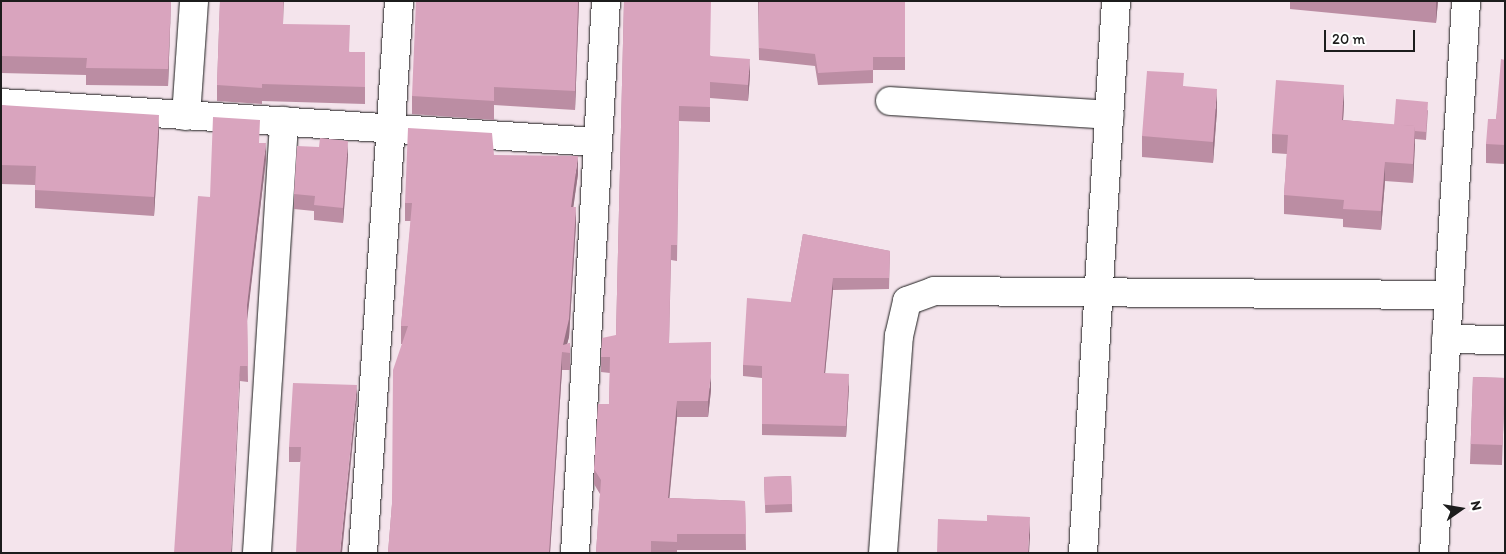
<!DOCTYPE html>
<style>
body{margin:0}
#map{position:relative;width:1506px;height:554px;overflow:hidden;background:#f4e4ec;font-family:Itim,sans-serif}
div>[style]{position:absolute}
.roads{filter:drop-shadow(0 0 1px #1c1c1c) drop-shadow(0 0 1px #1c1c1c)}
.minor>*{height:28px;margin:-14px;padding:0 14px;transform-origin:14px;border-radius:14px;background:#fff}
.wall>*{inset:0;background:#bb8da3;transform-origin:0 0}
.shaded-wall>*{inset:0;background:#987385}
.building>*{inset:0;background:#d9a4be;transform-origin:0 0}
span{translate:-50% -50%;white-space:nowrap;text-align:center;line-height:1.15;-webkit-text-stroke:4.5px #fff;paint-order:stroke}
.frame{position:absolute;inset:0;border:2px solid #1c1c1c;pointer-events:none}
.north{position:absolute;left:1436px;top:484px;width:50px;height:50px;-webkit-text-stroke:4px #fff;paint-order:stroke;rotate:77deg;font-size:14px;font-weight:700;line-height:20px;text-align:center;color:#1c1c1c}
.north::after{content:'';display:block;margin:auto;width:18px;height:22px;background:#1c1c1c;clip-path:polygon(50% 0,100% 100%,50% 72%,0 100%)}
.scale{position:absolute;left:1324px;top:30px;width:91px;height:22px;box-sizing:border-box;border:2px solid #1c1c1c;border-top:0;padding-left:6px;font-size:15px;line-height:18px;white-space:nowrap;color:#1c1c1c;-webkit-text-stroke:4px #fff;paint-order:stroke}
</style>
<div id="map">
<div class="roads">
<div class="minor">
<div style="left:890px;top:101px;width:220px;rotate:3.6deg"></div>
<div style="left:1px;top:103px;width:596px;rotate:3.75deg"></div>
<div style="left:186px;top:116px;width:115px;rotate:-86deg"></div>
<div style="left:1446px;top:339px;width:59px;rotate:1deg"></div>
<div style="left:257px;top:553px;width:433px;rotate:-86.4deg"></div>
<div style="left:363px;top:553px;width:553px;rotate:-86.27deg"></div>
<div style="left:575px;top:553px;width:553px;rotate:-86.79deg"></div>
<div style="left:883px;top:553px;width:218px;rotate:-85.8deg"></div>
<div style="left:899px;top:336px;width:36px;rotate:-77deg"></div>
<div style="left:907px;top:301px;width:29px;rotate:-20deg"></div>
<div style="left:934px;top:291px;width:515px;rotate:0.45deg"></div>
<div style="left:1083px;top:553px;width:553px;rotate:-86.58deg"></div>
<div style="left:1434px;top:553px;width:553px;rotate:-86.68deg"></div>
</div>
</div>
<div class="wall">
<div style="clip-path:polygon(1px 1px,171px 1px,168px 86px,86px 85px,86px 75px,1px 73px)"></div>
<div style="clip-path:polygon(220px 1px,284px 1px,283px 24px,350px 52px,365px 52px,365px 104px,262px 101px,262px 104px,217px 101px,217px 85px)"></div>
<div style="clip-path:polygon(579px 1px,575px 110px,494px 105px,494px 120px,412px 114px,412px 96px)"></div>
<div style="clip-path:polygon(624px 1px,711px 56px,750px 75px,748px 101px,710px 98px,710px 122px,679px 121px,677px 261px,671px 260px,669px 343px,711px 390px,708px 417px,677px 417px,669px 498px,745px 501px,746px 550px,677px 550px,677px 553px,596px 553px,600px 494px,594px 484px,594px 469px,609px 404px,610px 373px,601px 372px,601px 357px,616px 335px)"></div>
<div style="clip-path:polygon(758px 1px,905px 1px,905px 70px,873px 70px,873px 83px,818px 85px,815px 66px,759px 60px)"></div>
<div style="clip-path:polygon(1290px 1px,1438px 1px,1436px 23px,1290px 9px)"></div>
<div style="clip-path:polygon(1505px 60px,1505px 164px,1486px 163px,1486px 144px,1496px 119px)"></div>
<div style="clip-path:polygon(1184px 86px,1217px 110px,1213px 163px,1142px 157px,1142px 136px)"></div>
<div style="clip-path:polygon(1344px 104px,1343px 120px,1394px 125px,1428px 110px,1426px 140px,1415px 139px,1413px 183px,1385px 181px,1381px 230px,1343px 227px,1343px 219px,1284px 214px,1284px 195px,1287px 154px,1272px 153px,1272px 134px)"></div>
<div style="clip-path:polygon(1px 105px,159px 133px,154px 216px,35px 208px,35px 185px,1px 184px)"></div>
<div style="clip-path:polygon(260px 143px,266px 159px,247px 318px,248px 382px,240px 381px,210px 197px)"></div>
<div style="clip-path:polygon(494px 155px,578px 174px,573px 207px,576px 224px,569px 337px,567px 344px,570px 343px,570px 370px,562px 370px,550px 553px,388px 553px,392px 504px,402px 344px,401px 344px,401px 326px,411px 221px,405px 221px,405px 203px)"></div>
<div style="clip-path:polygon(348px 156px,343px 223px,314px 220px,314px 211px,294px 209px,294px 194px)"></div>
<div style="clip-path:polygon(803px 234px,890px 251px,889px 289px,833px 290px,825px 373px,849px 386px,846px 437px,762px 435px,762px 378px,743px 376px,743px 365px,791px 302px)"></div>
<div style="left:1473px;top:377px;width:32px;height:87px;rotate:2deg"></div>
<div style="clip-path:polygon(357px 400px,300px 462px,289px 462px,289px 447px)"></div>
<div style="left:791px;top:476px;width:36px;height:27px;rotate:88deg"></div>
</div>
<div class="shaded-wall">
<div style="clip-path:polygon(171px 1px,168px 86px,168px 69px)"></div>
<div style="clip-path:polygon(578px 1px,579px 1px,575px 110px,575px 91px)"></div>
<div style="clip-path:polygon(1436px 1px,1438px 1px,1436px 23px)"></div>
<div style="clip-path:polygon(750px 59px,750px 75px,748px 101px,748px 85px)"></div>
<div style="clip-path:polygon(1344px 85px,1344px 104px,1342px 139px,1342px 120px)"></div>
<div style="clip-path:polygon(1217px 89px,1217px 110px,1213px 163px,1213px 142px)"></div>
<div style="clip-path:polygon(159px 115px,159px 133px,154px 216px,154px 197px)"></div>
<div style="clip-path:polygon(1415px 126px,1415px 145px,1413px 183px,1413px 164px)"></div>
<div style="clip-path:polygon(348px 141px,348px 156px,343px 223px,343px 208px)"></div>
<div style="clip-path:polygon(266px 143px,266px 159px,247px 321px,247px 305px)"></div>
<div style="clip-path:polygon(578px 156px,578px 174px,571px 224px,571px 207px)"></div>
<div style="clip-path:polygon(1385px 162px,1385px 181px,1381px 230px,1381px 211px)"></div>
<div style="clip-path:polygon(576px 207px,576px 224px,569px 337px,565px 352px,563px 345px)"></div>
<div style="clip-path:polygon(833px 278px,833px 290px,824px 385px,824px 373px)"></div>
<div style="clip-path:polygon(562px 352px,562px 370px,550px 553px,549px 553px)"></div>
<div style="clip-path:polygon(240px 366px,240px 381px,232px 553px,231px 553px)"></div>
<div style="clip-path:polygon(711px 374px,711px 390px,708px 417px,708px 401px)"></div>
<div style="clip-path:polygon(849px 374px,849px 386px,846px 437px,846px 426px)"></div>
<div style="clip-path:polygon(357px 385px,357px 400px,342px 553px,340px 553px)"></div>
<div style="clip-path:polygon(677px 401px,677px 417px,668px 513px,668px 498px)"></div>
<div style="clip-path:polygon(1030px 517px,1030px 538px,1029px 553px,1028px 553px)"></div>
</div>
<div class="building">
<div style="clip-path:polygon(1px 1px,171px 1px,168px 69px,86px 68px,87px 58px,1px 56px)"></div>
<div style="clip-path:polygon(220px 1px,283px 1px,283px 24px,350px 25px,349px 52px,365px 52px,365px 87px,262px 84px,262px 88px,217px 85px)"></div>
<div style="clip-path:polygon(416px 1px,578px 1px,575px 91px,494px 87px,494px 101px,412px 96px)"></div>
<div style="clip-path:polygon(624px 1px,711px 1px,710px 56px,750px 59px,748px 85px,710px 82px,710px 107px,679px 106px,677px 245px,671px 245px,669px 343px,711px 342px,711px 374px,708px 401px,677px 401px,668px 498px,745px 501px,746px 534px,677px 534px,677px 542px,651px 541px,651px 553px,596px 553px,601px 480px,594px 469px,598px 404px,609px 404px,610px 357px,601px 357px,602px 338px,616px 335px)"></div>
<div style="clip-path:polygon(759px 1px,905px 1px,905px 57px,873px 57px,873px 70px,818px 73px,815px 54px,759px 48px)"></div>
<div style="clip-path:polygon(1501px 59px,1505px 60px,1505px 145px,1486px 144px,1488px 119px,1496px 119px)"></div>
<div style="clip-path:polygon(1147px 71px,1184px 73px,1183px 86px,1217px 89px,1213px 142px,1142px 136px)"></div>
<div style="clip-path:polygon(1276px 80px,1344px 85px,1342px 120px,1415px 126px,1413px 164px,1385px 162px,1381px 211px,1343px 209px,1344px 200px,1284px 195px,1288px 135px,1272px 134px)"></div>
<div style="clip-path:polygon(1396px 99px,1428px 102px,1426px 132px,1415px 131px,1415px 126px,1394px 125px)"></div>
<div style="clip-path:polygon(1px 105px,159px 115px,154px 197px,35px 190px,36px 166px,1px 165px)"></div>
<div style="clip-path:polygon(213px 117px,260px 120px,259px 143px,266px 143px,247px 305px,248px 366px,240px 366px,231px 553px,174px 553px,198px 196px,210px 197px)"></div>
<div style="clip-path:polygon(408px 128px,492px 133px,494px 155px,578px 156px,571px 207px,576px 207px,569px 319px,563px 345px,570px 343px,570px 353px,562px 352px,549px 553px,388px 553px,392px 504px,393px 370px,408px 326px,401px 326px,412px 203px,405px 203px)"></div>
<div style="clip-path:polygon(320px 138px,348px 141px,343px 208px,314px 205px,315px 196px,294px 194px,297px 146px,319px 147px)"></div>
<div style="clip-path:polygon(803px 234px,890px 251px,889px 278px,833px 278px,824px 373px,849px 374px,846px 426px,762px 424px,762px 366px,743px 365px,747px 298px,791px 302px)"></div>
<div style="left:1473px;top:377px;width:32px;height:67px;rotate:2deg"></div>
<div style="clip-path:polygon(293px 383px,357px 385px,340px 553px,296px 553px,301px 447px,289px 447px)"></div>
<div style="left:791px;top:476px;width:28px;height:27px;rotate:88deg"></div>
<div style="clip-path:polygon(987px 515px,1030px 517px,1028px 553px,937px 553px,938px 519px,987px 521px)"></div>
</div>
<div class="frame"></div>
<div class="north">N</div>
<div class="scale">20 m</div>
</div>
